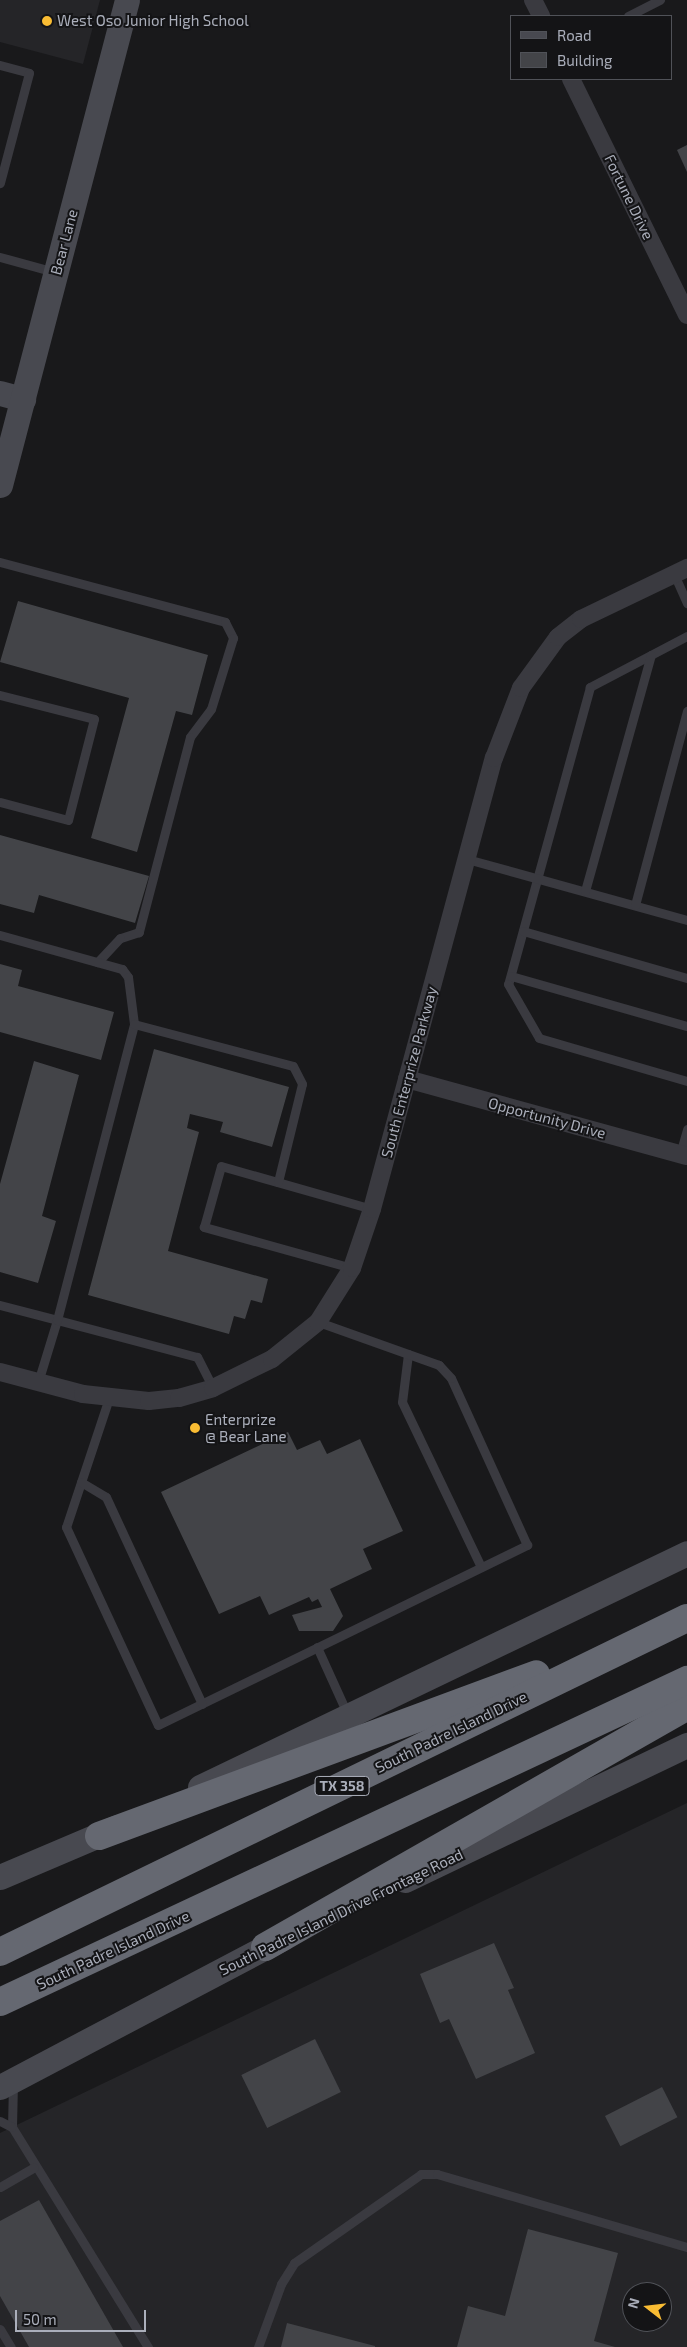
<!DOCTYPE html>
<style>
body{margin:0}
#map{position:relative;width:687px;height:2347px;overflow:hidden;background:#19191b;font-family:"Exo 2",sans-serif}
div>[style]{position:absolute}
.built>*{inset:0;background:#252528}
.building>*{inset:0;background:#434448;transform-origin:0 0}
.lane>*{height:9px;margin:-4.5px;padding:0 4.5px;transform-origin:4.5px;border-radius:4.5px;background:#3a3a40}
.street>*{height:18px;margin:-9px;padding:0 9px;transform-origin:9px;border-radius:9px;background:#3a3a40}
.secondary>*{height:25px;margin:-12.5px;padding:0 12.5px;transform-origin:12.5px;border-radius:12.5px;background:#484950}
.highway>*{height:28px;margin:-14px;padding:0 14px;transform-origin:14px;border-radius:14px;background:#656871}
.dots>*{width:14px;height:14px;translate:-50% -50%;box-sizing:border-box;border:2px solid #141416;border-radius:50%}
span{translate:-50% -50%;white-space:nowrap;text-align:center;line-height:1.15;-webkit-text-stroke:4px #141416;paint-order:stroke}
.shield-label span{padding:1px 4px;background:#141416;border:1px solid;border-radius:4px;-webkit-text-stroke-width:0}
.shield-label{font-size:14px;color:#abafbb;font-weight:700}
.poi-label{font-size:15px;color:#abafbb}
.left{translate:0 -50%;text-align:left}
.street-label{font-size:15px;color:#abafbb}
.legend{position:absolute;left:510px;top:15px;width:162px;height:65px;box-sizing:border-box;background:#141416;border:1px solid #505258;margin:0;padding:6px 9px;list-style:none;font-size:15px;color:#abafbb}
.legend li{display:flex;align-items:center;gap:10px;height:25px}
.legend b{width:25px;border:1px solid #505258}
.north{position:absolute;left:622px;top:2282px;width:50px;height:50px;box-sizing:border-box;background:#141416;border:1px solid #505258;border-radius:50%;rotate:286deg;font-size:14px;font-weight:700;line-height:20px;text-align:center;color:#abafbb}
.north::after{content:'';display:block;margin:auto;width:18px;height:22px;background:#f9bc33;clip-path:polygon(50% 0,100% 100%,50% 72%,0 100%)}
.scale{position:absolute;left:15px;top:2310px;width:131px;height:22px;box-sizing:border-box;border:2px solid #abafbb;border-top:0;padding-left:6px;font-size:15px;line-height:18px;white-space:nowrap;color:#abafbb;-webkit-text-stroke:4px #141416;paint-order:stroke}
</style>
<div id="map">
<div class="built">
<div style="clip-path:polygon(0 0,100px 0,83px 64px,0 42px)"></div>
<div style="clip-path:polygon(evenodd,687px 1803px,687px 2347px,0 2347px,0 2133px,687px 1803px,632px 2292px,662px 2292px,662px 2322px,632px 2322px,632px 2292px)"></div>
</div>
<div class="building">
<div style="clip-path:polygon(687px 145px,687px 172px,677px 150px)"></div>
<div style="clip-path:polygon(18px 601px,208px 655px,192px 715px,176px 711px,137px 852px,91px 838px,129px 698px,0 662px)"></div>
<div style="clip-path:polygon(0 835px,149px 876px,135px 923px,39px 895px,34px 913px,0 904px)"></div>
<div style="clip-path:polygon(0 964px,22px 970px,18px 986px,114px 1012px,101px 1060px,0 1032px)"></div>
<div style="clip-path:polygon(154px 1049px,289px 1087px,272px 1147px,220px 1132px,223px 1122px,190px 1114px,187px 1128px,199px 1132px,168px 1251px,268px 1279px,262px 1303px,251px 1300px,245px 1319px,234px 1316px,229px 1334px,88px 1295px)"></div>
<div style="clip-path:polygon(34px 1061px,79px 1075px,42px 1216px,56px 1221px,38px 1283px,0 1272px,0 1184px)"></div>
<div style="clip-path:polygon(288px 1432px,297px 1450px,320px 1440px,327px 1454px,360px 1439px,403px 1531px,363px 1549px,372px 1569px,330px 1589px,343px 1616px,333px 1631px,299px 1631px,292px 1615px,322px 1607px,318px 1599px,312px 1602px,309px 1597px,269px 1615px,260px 1596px,219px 1614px,161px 1492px)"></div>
<div style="clip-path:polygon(494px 1943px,514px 1988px,508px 1990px,535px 2053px,476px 2079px,449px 2019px,440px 2023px,420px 1974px)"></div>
<div style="left:315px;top:2039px;width:59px;height:82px;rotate:64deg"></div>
<div style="left:662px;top:2087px;width:34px;height:64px;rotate:63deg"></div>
<div style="clip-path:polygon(39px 2200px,123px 2347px,29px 2347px,0 2296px,0 2221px)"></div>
<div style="clip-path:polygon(528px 2229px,618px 2253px,594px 2341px,615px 2347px,457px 2347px,468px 2306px,505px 2316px)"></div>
<div style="clip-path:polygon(287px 2323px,375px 2346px,375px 2347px,281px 2347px)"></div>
</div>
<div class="lane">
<div style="left:628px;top:16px;width:36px;rotate:-27deg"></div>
<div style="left:0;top:65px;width:30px;rotate:15deg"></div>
<div style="left:29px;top:73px;width:114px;rotate:104.8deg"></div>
<div style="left:0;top:257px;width:57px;rotate:15.3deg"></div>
<div style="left:0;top:562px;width:233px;rotate:14.9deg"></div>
<div style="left:225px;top:622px;width:18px;rotate:63deg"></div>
<div style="left:233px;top:638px;width:74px;rotate:107.2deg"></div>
<div style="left:211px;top:709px;width:35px;rotate:127deg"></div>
<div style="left:190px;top:737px;width:202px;rotate:104.7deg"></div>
<div style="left:139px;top:932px;width:20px;rotate:162deg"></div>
<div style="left:120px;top:938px;width:33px;rotate:133deg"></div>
<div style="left:674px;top:574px;width:32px;rotate:66deg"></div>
<div style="left:687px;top:636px;width:110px;rotate:152.3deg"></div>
<div style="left:590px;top:687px;width:308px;rotate:105.4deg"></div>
<div style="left:508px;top:984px;width:62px;rotate:60.1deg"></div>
<div style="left:539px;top:1038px;width:154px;rotate:16.2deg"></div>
<div style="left:0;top:695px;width:97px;rotate:14.3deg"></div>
<div style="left:94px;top:719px;width:104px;rotate:104.4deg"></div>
<div style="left:68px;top:820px;width:70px;rotate:-165.2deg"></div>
<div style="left:467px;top:859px;width:228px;rotate:15.5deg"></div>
<div style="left:585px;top:891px;width:245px;rotate:-74.4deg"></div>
<div style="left:635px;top:905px;width:201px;rotate:-75deg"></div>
<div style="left:523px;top:931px;width:171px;rotate:16deg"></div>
<div style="left:0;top:935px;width:127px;rotate:15.6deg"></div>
<div style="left:122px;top:969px;width:10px;rotate:53deg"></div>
<div style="left:128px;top:977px;width:47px;rotate:82.7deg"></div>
<div style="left:511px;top:976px;width:183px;rotate:15.9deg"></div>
<div style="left:680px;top:1154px;width:26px;rotate:-74deg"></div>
<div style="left:352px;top:1268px;width:154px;rotate:-164.5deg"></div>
<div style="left:204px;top:1227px;width:63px;rotate:-74.4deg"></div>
<div style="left:221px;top:1166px;width:157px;rotate:15.9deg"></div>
<div style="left:0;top:1305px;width:59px;rotate:14.7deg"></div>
<div style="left:57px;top:1320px;width:65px;rotate:107deg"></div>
<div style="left:408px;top:1354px;width:48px;rotate:97.1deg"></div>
<div style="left:402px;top:1402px;width:183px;rotate:64.4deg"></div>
<div style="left:213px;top:1388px;width:35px;rotate:-117deg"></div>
<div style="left:197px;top:1357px;width:145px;rotate:-165.2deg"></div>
<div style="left:57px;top:1320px;width:306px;rotate:-75.4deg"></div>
<div style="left:134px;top:1024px;width:164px;rotate:14.8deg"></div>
<div style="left:293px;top:1066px;width:20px;rotate:63deg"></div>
<div style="left:302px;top:1084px;width:101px;rotate:103.8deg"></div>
<div style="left:109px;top:1398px;width:136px;rotate:108.4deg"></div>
<div style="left:66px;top:1527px;width:218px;rotate:65.1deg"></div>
<div style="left:158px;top:1725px;width:411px;rotate:-26deg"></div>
<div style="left:527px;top:1545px;width:183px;rotate:-114.5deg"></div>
<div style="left:451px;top:1378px;width:18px;rotate:-133deg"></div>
<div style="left:439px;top:1365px;width:128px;rotate:-160.4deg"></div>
<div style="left:81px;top:1482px;width:29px;rotate:31deg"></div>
<div style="left:106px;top:1497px;width:228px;rotate:65.1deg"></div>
<div style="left:317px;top:1647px;width:72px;rotate:65.6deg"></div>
<div style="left:13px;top:2083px;width:44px;rotate:91.3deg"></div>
<div style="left:12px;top:2127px;width:259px;rotate:58.3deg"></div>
<div style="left:0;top:2121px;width:13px;rotate:27deg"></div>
<div style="left:0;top:2187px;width:39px;rotate:-30deg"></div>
<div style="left:0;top:2329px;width:21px;rotate:59deg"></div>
<div style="left:258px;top:2347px;width:67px;rotate:-69.9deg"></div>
<div style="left:281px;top:2284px;width:25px;rotate:-58deg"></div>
<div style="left:294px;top:2263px;width:155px;rotate:-35deg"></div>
<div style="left:421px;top:2174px;width:16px"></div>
<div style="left:437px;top:2174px;width:260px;rotate:16.3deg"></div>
</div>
<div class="street">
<div style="left:533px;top:0;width:18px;rotate:63deg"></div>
<div style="left:571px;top:79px;width:263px;rotate:63.8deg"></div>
<div style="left:407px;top:1079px;width:290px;rotate:15.4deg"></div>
<div style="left:0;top:1372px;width:86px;rotate:14.8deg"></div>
<div style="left:83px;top:1394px;width:66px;rotate:6.1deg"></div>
<div style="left:149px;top:1401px;width:30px;rotate:-6deg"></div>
<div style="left:179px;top:1398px;width:35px;rotate:-16deg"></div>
<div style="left:213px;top:1388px;width:66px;rotate:-26.2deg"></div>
<div style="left:272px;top:1359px;width:59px;rotate:-38.8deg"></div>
<div style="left:318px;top:1322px;width:64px;rotate:-57.8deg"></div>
<div style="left:352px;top:1268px;width:62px;rotate:-71.3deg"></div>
<div style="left:372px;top:1209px;width:467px;rotate:-74.9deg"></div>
<div style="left:494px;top:758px;width:75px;rotate:-68.9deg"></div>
<div style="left:521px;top:688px;width:63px;rotate:-54deg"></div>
<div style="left:558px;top:637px;width:29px;rotate:-38deg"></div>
<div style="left:581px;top:619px;width:118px;rotate:-25.7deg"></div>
</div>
<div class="secondary">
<div style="left:0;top:393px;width:24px;rotate:15deg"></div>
<div style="left:0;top:485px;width:501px;rotate:-75.33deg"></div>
<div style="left:200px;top:1787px;width:540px;rotate:-25.66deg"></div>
<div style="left:0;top:1877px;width:127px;rotate:-23.1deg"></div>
<div style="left:405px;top:1880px;width:313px;rotate:-25.6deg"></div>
<div style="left:0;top:2087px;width:320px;rotate:-27.8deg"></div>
</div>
<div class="highway">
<div style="left:99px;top:1836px;width:466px;rotate:-20.3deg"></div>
<div style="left:265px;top:1947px;width:486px;rotate:-29.7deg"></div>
<div style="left:0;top:1952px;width:764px;rotate:-25.93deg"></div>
<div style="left:0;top:2002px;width:759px;rotate:-25.11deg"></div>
</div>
<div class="dots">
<div style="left:47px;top:21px;background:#f9bc33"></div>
<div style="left:195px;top:1428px;background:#f9bc33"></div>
</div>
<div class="shield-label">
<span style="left:342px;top:1786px">TX 358</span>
</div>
<div class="poi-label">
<span class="left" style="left:57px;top:21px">West Oso Junior High School</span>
<span class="left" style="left:205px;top:1428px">Enterprize<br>@ Bear Lane</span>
</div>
<div class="street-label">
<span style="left:629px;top:197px;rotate:64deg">Fortune Drive</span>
<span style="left:64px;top:242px;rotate:-75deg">Bear Lane</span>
<span style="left:409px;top:1072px;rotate:-75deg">South Enterprize Parkway</span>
<span style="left:547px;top:1118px;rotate:15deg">Opportunity Drive</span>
<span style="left:451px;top:1732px;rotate:-26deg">South Padre Island Drive</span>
<span style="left:341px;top:1912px;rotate:-26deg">South Padre Island Drive Frontage Road</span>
<span style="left:113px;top:1950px;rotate:-25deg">South Padre Island Drive</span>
</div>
<ul class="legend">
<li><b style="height:6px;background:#484950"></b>Road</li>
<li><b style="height:14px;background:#434448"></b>Building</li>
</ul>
<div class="north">N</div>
<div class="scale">50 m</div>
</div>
